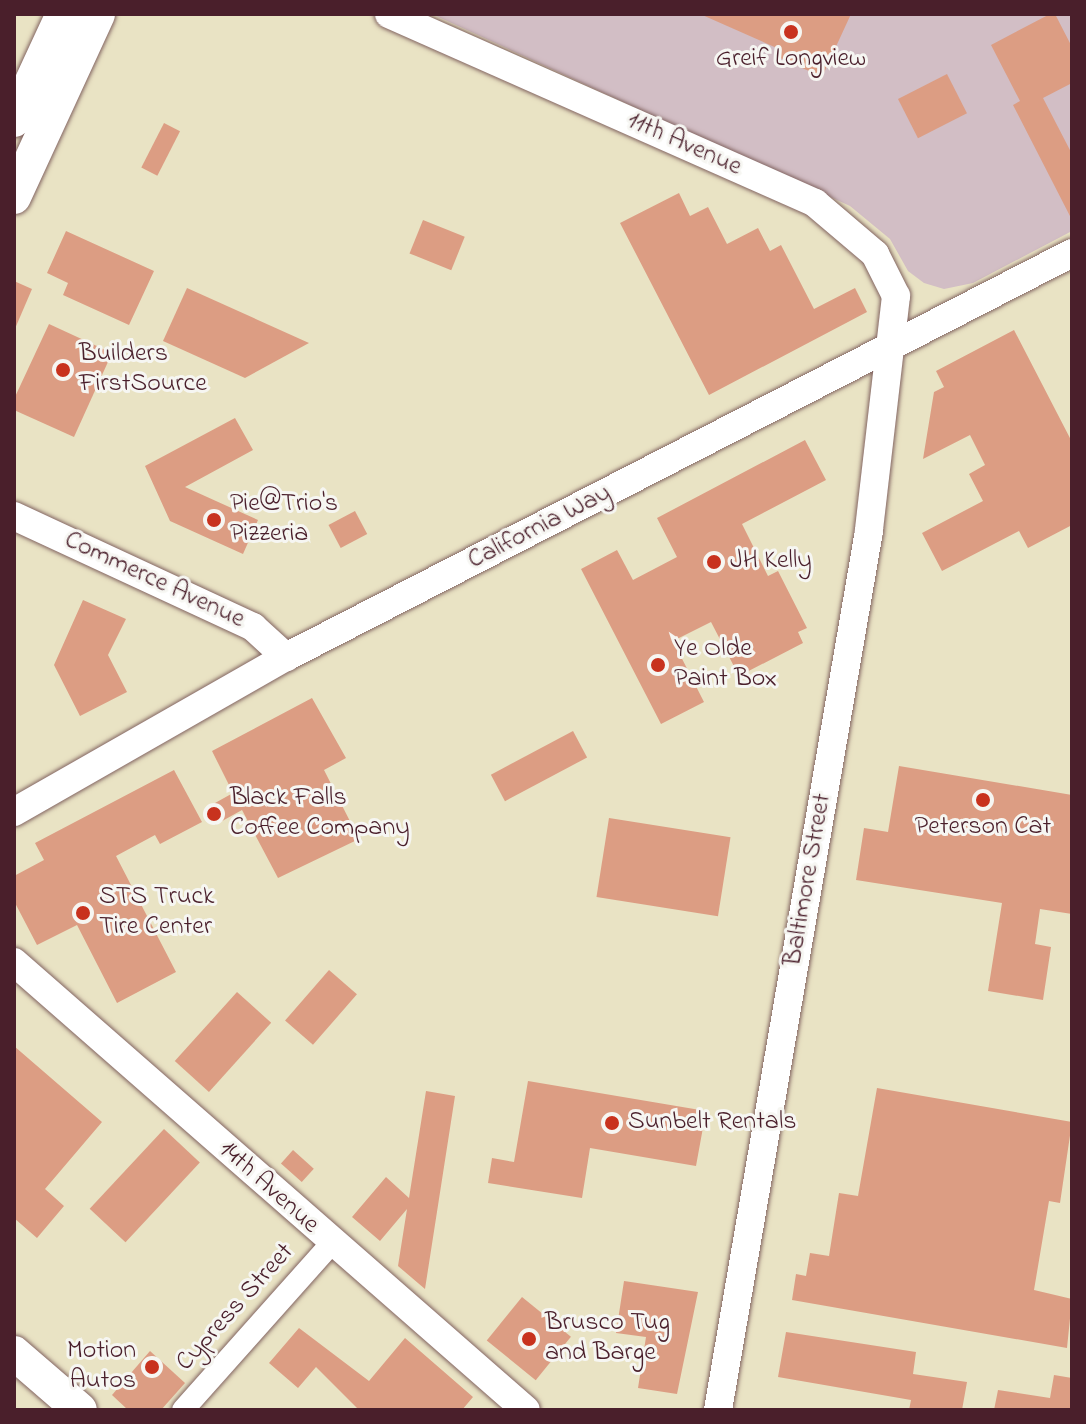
<!DOCTYPE html>
<style>
body{margin:0}
#map{position:relative;width:1086px;height:1424px;overflow:hidden;background:#e9e3c4;font-family:"Indie Flower",sans-serif}
div>[style]{position:absolute}
.industrial>*{inset:0;background:#d2bec5}
.building>*{inset:0;background:#dc9d83;transform-origin:0 0}
.roads{filter:drop-shadow(0 0 2px #826461) drop-shadow(0 0 2px #826461)}
.minor>*{height:22px;margin:-11px;padding:0 11px;transform-origin:11px;border-radius:11px;background:#fff}
.tertiary>*{height:28px;margin:-14px;padding:0 14px;transform-origin:14px;border-radius:14px;background:#fff}
.primary>*{height:34px;margin:-17px;padding:0 17px;transform-origin:17px;border-radius:17px;background:#fff}
.dots>*{width:22px;height:22px;translate:-50% -50%;box-sizing:border-box;border:4px solid #f6f6f2;border-radius:50%}
span{translate:-50% -50%;white-space:nowrap;text-align:center;line-height:1.15;-webkit-text-stroke:6px #f6f6f2;paint-order:stroke}
.poi-label{font-size:26px;color:#4a1f2b}
.left{translate:0 -50%;text-align:left}
.right{translate:-100% -50%;text-align:right}
.street-label{font-size:26px;color:#4a1f2b}
.frame{position:absolute;inset:0;border:16px solid #4a1f2b;pointer-events:none}
</style>
<div id="map">
<div class="industrial">
<div style="clip-path:polygon(432px 14px,1072px 14px,1072px 231px,973px 283px,944px 289px,924px 283px,908px 271px,890px 239px,850px 206px)"></div>
</div>
<div class="building">
<div style="clip-path:polygon(700px 14px,851px 14px,822px 77px,776px 56px,779px 49px)"></div>
<div style="clip-path:polygon(1050px 14px,1055px 14px,1072px 47px,1072px 83px,1043px 98px,1072px 154px,1072px 220px,1013px 105px,1020px 101px,991px 45px)"></div>
<div style="left:947px;top:74px;width:44px;height:55px;rotate:63deg"></div>
<div style="left:164px;top:123px;width:18px;height:50px;rotate:27deg"></div>
<div style="clip-path:polygon(679px 193px,690px 216px,708px 207px,727px 244px,758px 228px,770px 251px,781px 245px,814px 309px,855px 288px,867px 312px,709px 395px,620px 223px)"></div>
<div style="left:423px;top:220px;width:45px;height:36px;rotate:22deg"></div>
<div style="clip-path:polygon(66px 231px,154px 271px,129px 325px,63px 295px,68px 283px,47px 273px)"></div>
<div style="clip-path:polygon(14px 281px,32px 289px,14px 331px)"></div>
<div style="clip-path:polygon(187px 288px,309px 343px,245px 378px,163px 341px)"></div>
<div style="clip-path:polygon(49px 324px,112px 353px,74px 437px,14px 410px,14px 399px)"></div>
<div style="clip-path:polygon(1014px 330px,1072px 442px,1072px 525px,1028px 548px,1019px 531px,942px 571px,922px 533px,983px 501px,969px 474px,985px 465px,970px 435px,923px 459px,934px 392px,944px 387px,936px 371px)"></div>
<div style="clip-path:polygon(235px 418px,253px 450px,185px 487px,258px 520px,243px 554px,170px 521px,145px 466px)"></div>
<div style="clip-path:polygon(805px 440px,826px 480px,742px 524px,768px 576px,778px 571px,807px 628px,798px 632px,803px 643px,739px 676px,711px 622px,673px 641px,704px 702px,661px 724px,581px 569px,617px 550px,633px 580px,677px 557px,657px 518px)"></div>
<div style="left:355px;top:511px;width:26px;height:30px;rotate:62deg"></div>
<div style="clip-path:polygon(83px 600px,126px 619px,108px 655px,127px 692px,80px 716px,54px 665px)"></div>
<div style="clip-path:polygon(312px 698px,346px 758px,324px 770px,359px 839px,278px 878px,242px 810px,215px 825px,206px 808px,233px 793px,212px 751px)"></div>
<div style="left:573px;top:731px;width:30px;height:93px;rotate:62deg"></div>
<div style="clip-path:polygon(899px 766px,1072px 795px,1072px 914px,1040px 909px,1035px 944px,1051px 947px,1043px 1000px,988px 991px,1002px 903px,856px 880px,864px 828px,888px 832px)"></div>
<div style="clip-path:polygon(174px 770px,202px 822px,160px 844px,155px 835px,116px 856px,176px 972px,117px 1003px,77px 925px,37px 945px,14px 901px,14px 876px,44px 860px,35px 843px)"></div>
<div style="left:609px;top:818px;width:123px;height:80px;rotate:9deg"></div>
<div style="left:329px;top:970px;width:37px;height:67px;rotate:41deg"></div>
<div style="left:237px;top:992px;width:46px;height:93px;rotate:42deg"></div>
<div style="clip-path:polygon(14px 1046px,102px 1122px,45px 1189px,64px 1206px,37px 1238px,14px 1218px)"></div>
<div style="clip-path:polygon(528px 1081px,706px 1111px,696px 1166px,590px 1148px,582px 1198px,488px 1183px,492px 1158px,514px 1162px)"></div>
<div style="clip-path:polygon(877px 1088px,1072px 1122px,1060px 1203px,1049px 1201px,1034px 1290px,1072px 1299px,1067px 1348px,792px 1300px,796px 1274px,806px 1276px,810px 1253px,829px 1256px,839px 1193px,858px 1196px)"></div>
<div style="clip-path:polygon(426px 1091px,455px 1096px,425px 1289px,398px 1266px,407px 1209px,380px 1241px,352px 1217px,386px 1177px,409px 1198px)"></div>
<div style="left:164px;top:1129px;width:49px;height:109px;rotate:43deg"></div>
<div style="left:293px;top:1150px;width:28px;height:18px;rotate:42deg"></div>
<div style="clip-path:polygon(624px 1281px,698px 1292px,677px 1394px,638px 1388px,646px 1337px,616px 1333px)"></div>
<div style="left:522px;top:1297px;width:63px;height:56px;rotate:39deg"></div>
<div style="clip-path:polygon(299px 1328px,369px 1381px,405px 1338px,473px 1397px,462px 1410px,359px 1410px,316px 1367px,298px 1388px,269px 1363px)"></div>
<div style="clip-path:polygon(786px 1332px,916px 1352px,913px 1374px,967px 1382px,962px 1410px,909px 1410px,911px 1400px,778px 1377px)"></div>
<div style="clip-path:polygon(150px 1351px,185px 1383px,161px 1410px,128px 1410px,112px 1395px)"></div>
<div style="clip-path:polygon(1054px 1375px,1072px 1378px,1072px 1410px,994px 1410px,998px 1390px,1050px 1398px)"></div>
</div>
<div class="roads">
<div class="minor">
<div style="left:183px;top:1410px;width:222px;rotate:-48.3deg"></div>
</div>
<div class="tertiary">
<div style="left:389px;top:14px;width:466px;rotate:23.9deg"></div>
<div style="left:815px;top:203px;width:79px;rotate:40.4deg"></div>
<div style="left:875px;top:254px;width:47px;rotate:63.4deg"></div>
<div style="left:896px;top:296px;width:237px;rotate:96.6deg"></div>
<div style="left:869px;top:531px;width:892px;rotate:99.75deg"></div>
<div style="left:14px;top:516px;width:264px;rotate:24.9deg"></div>
<div style="left:253px;top:627px;width:45px;rotate:42.3deg"></div>
<div style="left:14px;top:812px;width:313px;rotate:-29.7deg"></div>
<div style="left:286px;top:657px;width:884px;rotate:-27.2deg"></div>
<div style="left:14px;top:962px;width:680px;rotate:41.19deg"></div>
</div>
<div class="primary">
<div style="left:14px;top:120px;width:117px;rotate:-65.2deg"></div>
<div style="left:14px;top:197px;width:201px;rotate:-65.3deg"></div>
<div style="left:14px;top:1353px;width:87px;rotate:40.8deg"></div>
</div>
</div>
<div class="dots">
<div style="left:791px;top:32px;background:#c8321e"></div>
<div style="left:63px;top:370px;background:#c8321e"></div>
<div style="left:214px;top:520px;background:#c8321e"></div>
<div style="left:714px;top:562px;background:#c8321e"></div>
<div style="left:658px;top:665px;background:#c8321e"></div>
<div style="left:983px;top:800px;background:#c8321e"></div>
<div style="left:214px;top:814px;background:#c8321e"></div>
<div style="left:83px;top:913px;background:#c8321e"></div>
<div style="left:612px;top:1123px;background:#c8321e"></div>
<div style="left:529px;top:1339px;background:#c8321e"></div>
<div style="left:152px;top:1367px;background:#c8321e"></div>
</div>
<div class="poi-label">
<span style="left:791px;top:60px">Greif Longview</span>
<span class="left" style="left:79px;top:370px">Builders<br>FirstSource</span>
<span class="left" style="left:230px;top:520px">Pie@Trio's<br>Pizzeria</span>
<span class="left" style="left:730px;top:562px">JH Kelly</span>
<span class="left" style="left:674px;top:665px">Ye Olde<br>Paint Box</span>
<span class="left" style="left:230px;top:814px">Black Falls<br>Coffee Company</span>
<span style="left:983px;top:828px">Peterson Cat</span>
<span class="left" style="left:99px;top:913px">STS Truck<br>Tire Center</span>
<span class="left" style="left:628px;top:1123px">Sunbelt Rentals</span>
<span class="left" style="left:545px;top:1339px">Brusco Tug<br>and Barge</span>
<span class="right" style="left:136px;top:1367px">Motion<br>Autos</span>
</div>
<div class="street-label">
<span style="left:684px;top:145px;rotate:24deg">11th Avenue</span>
<span style="left:540px;top:528px;rotate:-27deg">California Way</span>
<span style="left:154px;top:581px;rotate:25deg">Commerce Avenue</span>
<span style="left:809px;top:880px;rotate:-80deg">Baltimore Street</span>
<span style="left:268px;top:1188px;rotate:42deg">14th Avenue</span>
<span style="left:236px;top:1308px;rotate:-48deg">Cypress Street</span>
</div>
<div class="frame"></div>
</div>
